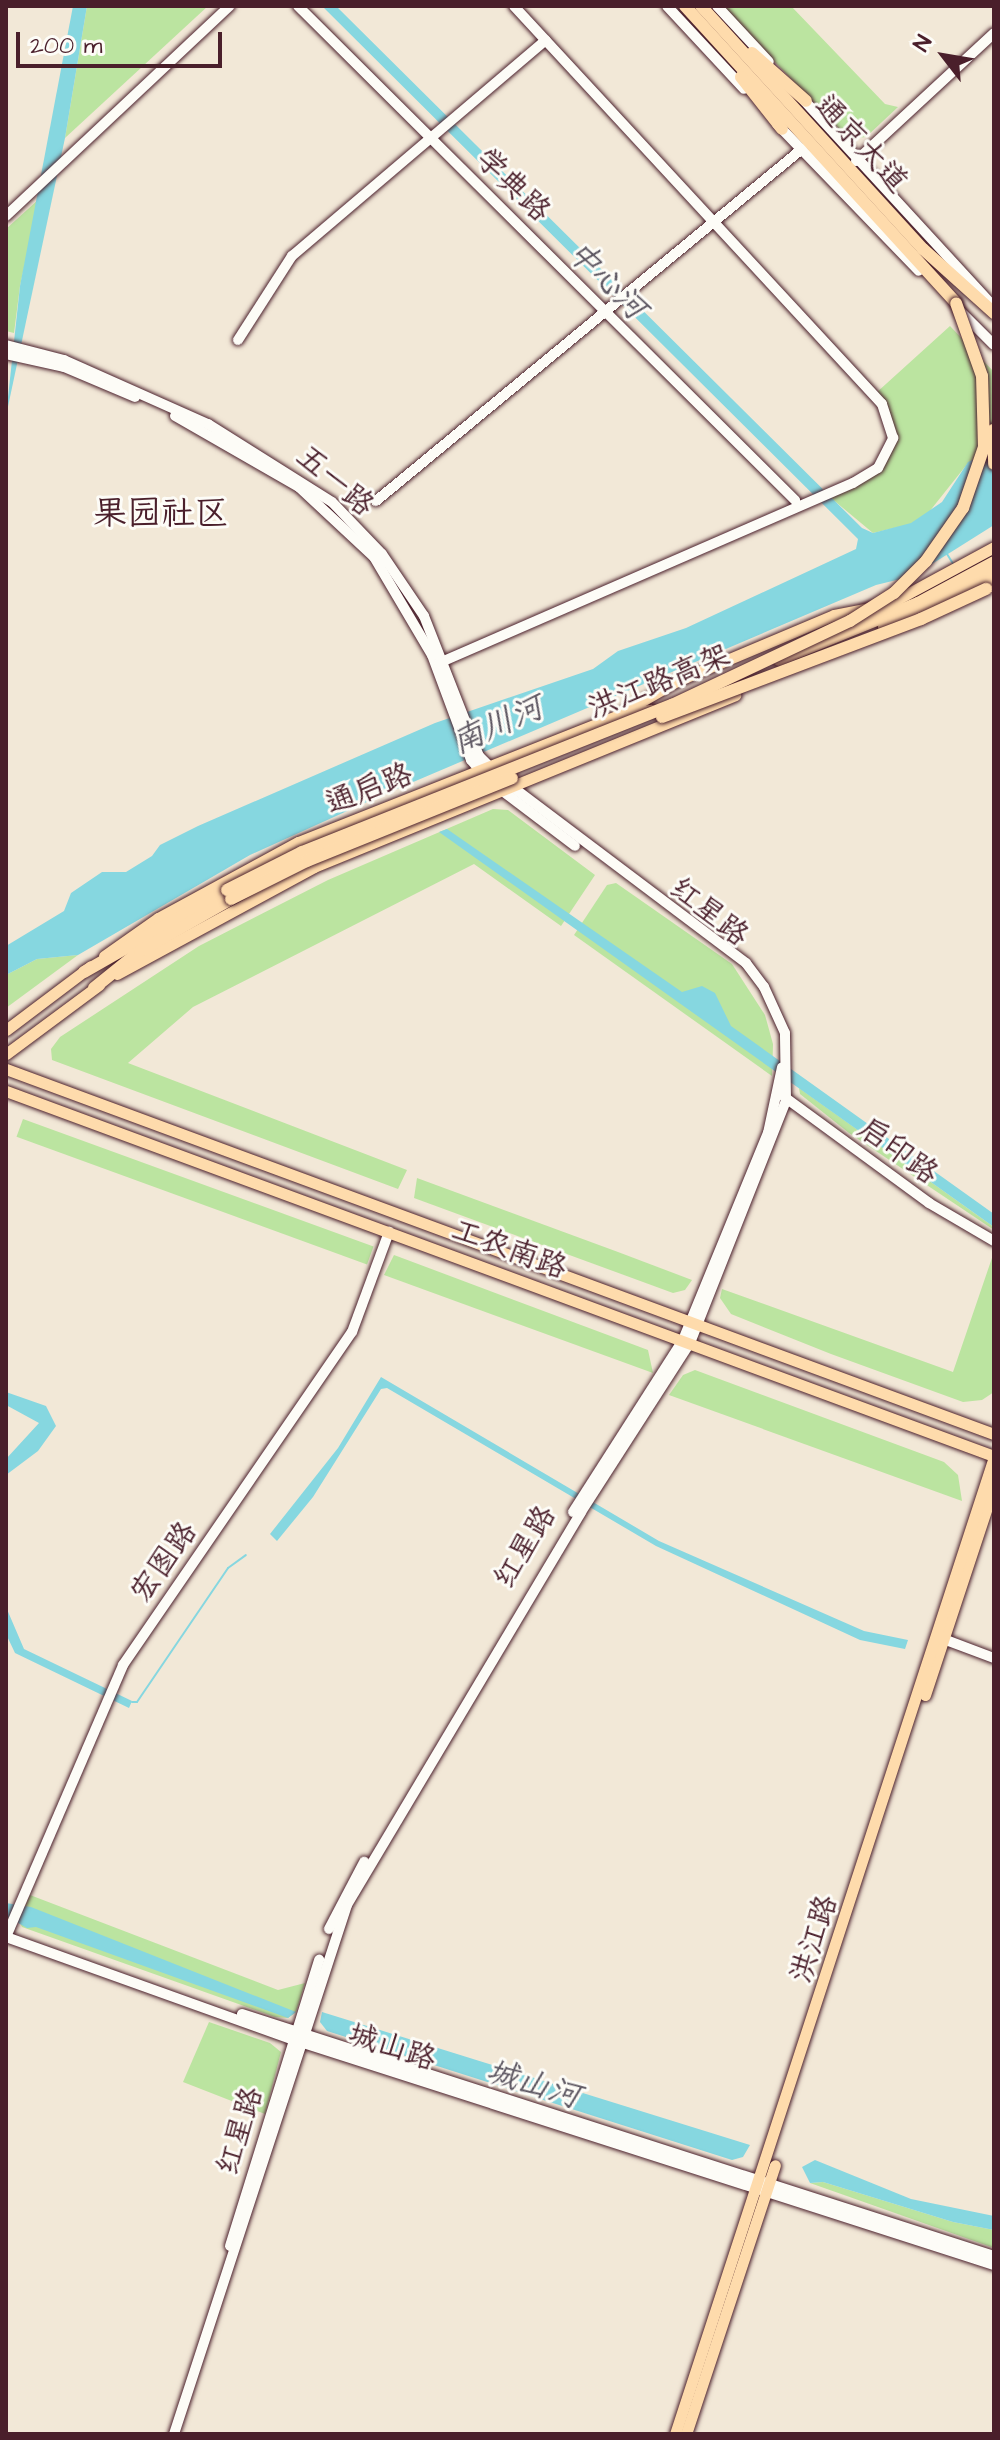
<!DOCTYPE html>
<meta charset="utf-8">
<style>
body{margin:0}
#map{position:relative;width:1000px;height:2440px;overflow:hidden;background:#f2e8d7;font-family:"Architects Daughter","LXGW WenKai TC",sans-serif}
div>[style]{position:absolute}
.green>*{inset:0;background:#bbe4a0;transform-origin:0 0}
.water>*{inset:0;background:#86d7e0}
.stream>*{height:2px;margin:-1px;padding:0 1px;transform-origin:1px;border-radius:1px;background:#86d7e0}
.roads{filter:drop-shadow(0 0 2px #4a1f2b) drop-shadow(0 0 2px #4a1f2b)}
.secondary>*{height:10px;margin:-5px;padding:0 5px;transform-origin:5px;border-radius:5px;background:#fdfcf7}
.primary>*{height:11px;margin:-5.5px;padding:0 5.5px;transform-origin:5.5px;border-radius:5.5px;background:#fedbac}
.highway>*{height:12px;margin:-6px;padding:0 6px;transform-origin:6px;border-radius:6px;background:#fedbac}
.bridges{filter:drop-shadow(0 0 2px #4a1f2b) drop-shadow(0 0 2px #4a1f2b)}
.highway-bridge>*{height:12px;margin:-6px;padding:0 6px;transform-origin:6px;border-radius:6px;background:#fedbac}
span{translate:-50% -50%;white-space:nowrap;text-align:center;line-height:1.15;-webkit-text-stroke:6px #fdfcf7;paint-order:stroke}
.street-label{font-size:30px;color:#4a1f2b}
.water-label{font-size:32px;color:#5c5661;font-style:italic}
.quarter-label{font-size:34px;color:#4a1f2b}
.frame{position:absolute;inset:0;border:8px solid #4a1f2b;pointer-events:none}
.north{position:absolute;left:904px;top:16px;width:80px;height:80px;-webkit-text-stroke:6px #fdfcf7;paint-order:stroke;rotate:301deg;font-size:22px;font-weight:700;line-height:32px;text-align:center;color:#4a1f2b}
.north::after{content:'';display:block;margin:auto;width:28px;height:36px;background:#4a1f2b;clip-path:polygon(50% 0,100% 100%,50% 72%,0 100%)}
.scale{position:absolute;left:16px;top:32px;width:206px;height:36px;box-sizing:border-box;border:4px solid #4a1f2b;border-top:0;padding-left:10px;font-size:24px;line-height:28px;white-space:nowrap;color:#4a1f2b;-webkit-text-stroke:6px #fdfcf7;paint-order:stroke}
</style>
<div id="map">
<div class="green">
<div style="clip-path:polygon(87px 6px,208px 6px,65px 138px)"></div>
<div style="clip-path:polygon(721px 6px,791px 6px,885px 104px,898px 107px,866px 137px,849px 139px)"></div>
<div style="clip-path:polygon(39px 199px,20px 286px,14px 333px,6px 331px,6px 229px)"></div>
<div style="clip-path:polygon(950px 326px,994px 372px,994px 450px,968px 463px,929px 512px,911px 524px,873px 533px,831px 498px,882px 467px,893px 450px,895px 430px,876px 393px)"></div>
<div style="clip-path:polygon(493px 809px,508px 810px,595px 875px,561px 926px,474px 864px,193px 1007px,128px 1063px,407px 1170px,398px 1189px,52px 1060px,51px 1049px,60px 1037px,199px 946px,328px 880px)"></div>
<div style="clip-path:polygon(616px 883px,732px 964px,765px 1015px,773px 1044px,772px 1076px,574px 935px,607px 885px)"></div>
<div style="clip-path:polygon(78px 955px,6px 1008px,6px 975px,37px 959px)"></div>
<div style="clip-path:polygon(799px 1088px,994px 1227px,994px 1230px,849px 1133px,800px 1094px)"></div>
<div style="left:23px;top:1119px;width:373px;height:19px;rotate:20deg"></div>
<div style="clip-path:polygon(417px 1178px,618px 1252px,692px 1280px,685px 1290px,673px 1293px,414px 1198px)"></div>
<div style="clip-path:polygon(994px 1252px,994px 1392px,982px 1400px,963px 1402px,831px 1354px,731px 1314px,720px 1298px,722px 1289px,953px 1372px)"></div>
<div style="clip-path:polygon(394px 1255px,648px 1350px,653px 1373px,384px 1275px)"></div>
<div style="clip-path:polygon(695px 1370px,944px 1462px,958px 1475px,962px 1501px,669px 1395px,683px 1375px)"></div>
<div style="clip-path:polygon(30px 1895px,278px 1990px,305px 1983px,296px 2012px,288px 2018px,275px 2017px,22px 1927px,19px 1921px)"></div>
<div style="clip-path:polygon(209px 2022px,270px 2043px,281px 2052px,265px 2114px,183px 2082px)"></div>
<div style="clip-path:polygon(823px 2182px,953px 2222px,994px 2230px,994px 2248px,810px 2183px)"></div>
</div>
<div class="water">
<div style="clip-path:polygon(73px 6px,87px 6px,65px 138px,6px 416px,20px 286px)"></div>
<div style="clip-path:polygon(322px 6px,336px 6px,862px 528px,873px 533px,911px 523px,942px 502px,968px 462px,994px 450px,994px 525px,913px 576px,876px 585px,378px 797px,250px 855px,78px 955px,37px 959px,6px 975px,6px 946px,64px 911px,71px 893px,102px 872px,126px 872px,152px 856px,160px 845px,198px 826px,435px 723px,593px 669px,618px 651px,686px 628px,856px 549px,858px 539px)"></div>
<div style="clip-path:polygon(447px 829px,682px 992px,702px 986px,715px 993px,731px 1026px,994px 1214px,994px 1227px,439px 832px)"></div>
<div style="clip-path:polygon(381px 1377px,659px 1541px,864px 1631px,908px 1640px,905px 1649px,860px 1640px,656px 1546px,387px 1388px,381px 1389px,313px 1497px,277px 1541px,270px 1534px,338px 1448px)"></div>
<div style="clip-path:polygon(6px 1392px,46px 1406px,56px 1426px,38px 1451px,6px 1475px,6px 1459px,39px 1423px,6px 1405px)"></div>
<div style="clip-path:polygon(6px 1607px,24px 1649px,132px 1701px,129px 1708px,15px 1653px,6px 1634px)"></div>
<div style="clip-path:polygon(6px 1903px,31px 1907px,296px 2012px,288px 2018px,36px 1927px,27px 1928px,6px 1916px)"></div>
<div style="clip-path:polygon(322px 2012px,750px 2145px,743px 2157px,732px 2160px,327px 2031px,320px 2022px)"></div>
<div style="clip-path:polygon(815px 2160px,911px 2199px,994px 2216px,994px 2230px,953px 2222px,823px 2182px,810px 2183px,802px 2167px)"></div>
</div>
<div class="stream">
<div style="left:947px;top:554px;width:13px;rotate:58deg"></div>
<div style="left:132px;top:1702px;width:5px"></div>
<div style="left:137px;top:1702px;width:162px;rotate:-55.8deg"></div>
<div style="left:228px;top:1568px;width:22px;rotate:-36deg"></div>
</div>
<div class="roads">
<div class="secondary">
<div style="left:298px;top:6px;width:701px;rotate:44.83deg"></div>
<div style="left:667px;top:6px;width:113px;rotate:47.1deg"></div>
<div style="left:717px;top:6px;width:76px;rotate:47.1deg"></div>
<div style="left:801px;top:97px;width:284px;rotate:47.4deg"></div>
<div style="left:777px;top:124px;width:204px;rotate:46deg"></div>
<div style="left:856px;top:161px;width:188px;rotate:-42.8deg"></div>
<div style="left:6px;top:216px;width:307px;rotate:-43.2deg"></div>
<div style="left:959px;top:310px;width:49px;rotate:45deg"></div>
<div style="left:238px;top:340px;width:100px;rotate:-57.3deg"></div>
<div style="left:292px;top:256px;width:333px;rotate:-40.4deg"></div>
<div style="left:6px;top:345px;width:60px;rotate:14.5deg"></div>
<div style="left:64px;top:360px;width:158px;rotate:24deg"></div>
<div style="left:208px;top:424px;width:146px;rotate:32.2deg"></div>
<div style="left:332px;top:502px;width:72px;rotate:46.1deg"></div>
<div style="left:382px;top:554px;width:75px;rotate:55.9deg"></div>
<div style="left:424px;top:616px;width:150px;rotate:68.6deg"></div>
<div style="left:479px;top:756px;width:21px;rotate:45deg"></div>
<div style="left:6px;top:354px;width:59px;rotate:12.6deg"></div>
<div style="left:64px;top:367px;width:77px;rotate:22.9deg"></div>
<div style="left:175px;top:416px;width:143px;rotate:29.8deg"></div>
<div style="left:299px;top:487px;width:103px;rotate:43deg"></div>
<div style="left:374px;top:557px;width:114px;rotate:59.4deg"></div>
<div style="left:432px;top:655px;width:112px;rotate:69.6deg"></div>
<div style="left:471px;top:760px;width:20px;rotate:49deg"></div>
<div style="left:376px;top:501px;width:553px;rotate:-39.57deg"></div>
<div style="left:439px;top:663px;width:451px;rotate:-23.5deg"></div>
<div style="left:853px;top:483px;width:29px;rotate:-31deg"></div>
<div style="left:878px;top:468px;width:34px;rotate:-63deg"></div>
<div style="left:893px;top:438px;width:36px;rotate:-108deg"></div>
<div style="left:882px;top:404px;width:542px;rotate:-132.76deg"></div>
<div style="left:496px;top:786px;width:99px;rotate:37.2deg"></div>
<div style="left:783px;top:1096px;width:181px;rotate:36.2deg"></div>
<div style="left:929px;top:1203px;width:75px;rotate:30.3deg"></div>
<div style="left:573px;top:1512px;width:204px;rotate:-57.4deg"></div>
<div style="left:683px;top:1340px;width:224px;rotate:-67.7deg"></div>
<div style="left:768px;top:1133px;width:67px;rotate:-78deg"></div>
<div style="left:938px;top:1637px;width:60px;rotate:20.6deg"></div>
<div style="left:329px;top:1929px;width:76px;rotate:-62.4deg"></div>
<div style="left:6px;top:1937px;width:306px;rotate:19.7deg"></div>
<div style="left:294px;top:2040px;width:735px;rotate:17.82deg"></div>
<div style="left:6px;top:1937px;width:296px;rotate:-66.7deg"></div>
<div style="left:123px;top:1665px;width:404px;rotate:-55.5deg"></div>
<div style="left:352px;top:1332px;width:107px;rotate:-69.7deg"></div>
<div style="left:242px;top:2014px;width:790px;rotate:17.84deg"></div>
<div style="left:230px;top:2246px;width:300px;rotate:-72.7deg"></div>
<div style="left:174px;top:2434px;width:557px;rotate:-71.89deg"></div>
<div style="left:347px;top:1905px;width:457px;rotate:-59.2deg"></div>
<div style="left:581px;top:1512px;width:201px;rotate:-57.2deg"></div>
<div style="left:690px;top:1343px;width:261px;rotate:-68.4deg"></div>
<div style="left:786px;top:1100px;width:67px;rotate:-90.9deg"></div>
<div style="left:785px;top:1033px;width:51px;rotate:-114.5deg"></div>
<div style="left:764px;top:987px;width:30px;rotate:-127deg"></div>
<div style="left:746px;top:963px;width:301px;rotate:-143deg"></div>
</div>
<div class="primary">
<div style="left:974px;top:589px;width:23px;rotate:-29deg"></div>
<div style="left:861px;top:619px;width:151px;rotate:-28.4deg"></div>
<div style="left:623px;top:712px;width:62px;rotate:-29.9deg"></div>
<div style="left:677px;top:681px;width:170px;rotate:-22.8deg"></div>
<div style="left:834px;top:615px;width:38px;rotate:-11deg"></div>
<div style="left:104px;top:956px;width:66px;rotate:-35.1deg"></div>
<div style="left:158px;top:918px;width:159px;rotate:-28.5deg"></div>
<div style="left:298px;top:842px;width:347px;rotate:-21.6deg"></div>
<div style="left:621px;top:714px;width:30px;rotate:-8deg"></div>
<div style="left:117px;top:974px;width:224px;rotate:-28.5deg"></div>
<div style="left:314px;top:867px;width:455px;rotate:-22.2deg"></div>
<div style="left:6px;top:1030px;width:106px;rotate:-37deg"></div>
<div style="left:6px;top:1054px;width:116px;rotate:-36.6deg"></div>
<div style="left:6px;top:1069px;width:1053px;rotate:20.28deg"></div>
<div style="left:6px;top:1091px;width:1053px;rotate:20.28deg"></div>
<div style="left:925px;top:1695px;width:220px;rotate:-71.7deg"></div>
<div style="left:675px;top:2434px;width:1028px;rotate:-71.92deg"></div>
<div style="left:686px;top:2434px;width:283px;rotate:-71.7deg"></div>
</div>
<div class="highway">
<div style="left:685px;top:6px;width:402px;rotate:47.6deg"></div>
<div style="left:701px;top:6px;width:329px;rotate:47.6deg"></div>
<div style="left:923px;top:249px;width:96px;rotate:42deg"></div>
<div style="left:752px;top:53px;width:72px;rotate:41.6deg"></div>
<div style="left:741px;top:77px;width:66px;rotate:51.7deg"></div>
<div style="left:884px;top:627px;width:123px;rotate:-27deg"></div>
<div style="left:779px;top:660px;width:150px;rotate:-22.3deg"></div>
<div style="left:918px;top:603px;width:86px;rotate:-28.3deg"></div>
<div style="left:84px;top:972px;width:165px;rotate:-29.8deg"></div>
<div style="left:94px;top:988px;width:59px;rotate:-38.8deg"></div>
<div style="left:140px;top:951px;width:105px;rotate:-29.7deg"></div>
</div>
</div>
<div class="bridges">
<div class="highway-bridge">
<div style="left:993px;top:430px;width:34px;rotate:88deg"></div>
<div style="left:662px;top:717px;width:277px;rotate:-20.7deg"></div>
<div style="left:921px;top:619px;width:72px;rotate:-24.8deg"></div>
<div style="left:227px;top:890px;width:84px;rotate:-26.9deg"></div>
<div style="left:302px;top:852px;width:398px;rotate:-21.7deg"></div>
<div style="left:672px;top:705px;width:197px;rotate:-25.3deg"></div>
<div style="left:850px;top:621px;width:52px;rotate:-32.5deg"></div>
<div style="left:894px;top:593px;width:45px;rotate:-45deg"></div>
<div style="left:926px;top:561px;width:65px;rotate:-55.1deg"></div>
<div style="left:963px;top:508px;width:65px;rotate:-71deg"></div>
<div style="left:984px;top:447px;width:71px;rotate:-91.6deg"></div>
<div style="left:982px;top:376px;width:77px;rotate:-109.6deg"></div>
<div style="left:231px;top:899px;width:85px;rotate:-26.6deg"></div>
<div style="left:307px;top:861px;width:221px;rotate:-22deg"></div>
</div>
</div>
<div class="street-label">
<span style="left:861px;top:144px;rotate:47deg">通京大道</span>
<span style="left:513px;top:185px;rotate:44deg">学典路</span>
<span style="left:335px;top:481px;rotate:40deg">五一路</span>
<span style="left:659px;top:682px;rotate:-22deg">洪江路高架</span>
<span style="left:369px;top:789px;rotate:-21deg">通启路</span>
<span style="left:709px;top:912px;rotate:38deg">红星路</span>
<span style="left:898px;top:1151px;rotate:36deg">启印路</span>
<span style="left:509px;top:1249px;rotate:20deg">工农南路</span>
<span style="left:525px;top:1547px;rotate:-59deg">红星路</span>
<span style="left:164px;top:1562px;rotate:-55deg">宏图路</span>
<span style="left:814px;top:1939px;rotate:-72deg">洪江路</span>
<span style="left:392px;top:2047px;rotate:18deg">城山路</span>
<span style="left:240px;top:2131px;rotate:-73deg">红星路</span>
</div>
<div class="water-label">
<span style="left:606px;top:281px;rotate:45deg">中心河</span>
<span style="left:498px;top:726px;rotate:-24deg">南川河</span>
<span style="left:533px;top:2085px;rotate:17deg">城山河</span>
</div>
<div class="quarter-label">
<span style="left:161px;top:515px">果园社区</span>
</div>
<div class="frame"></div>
<div class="north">N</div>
<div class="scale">200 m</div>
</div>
